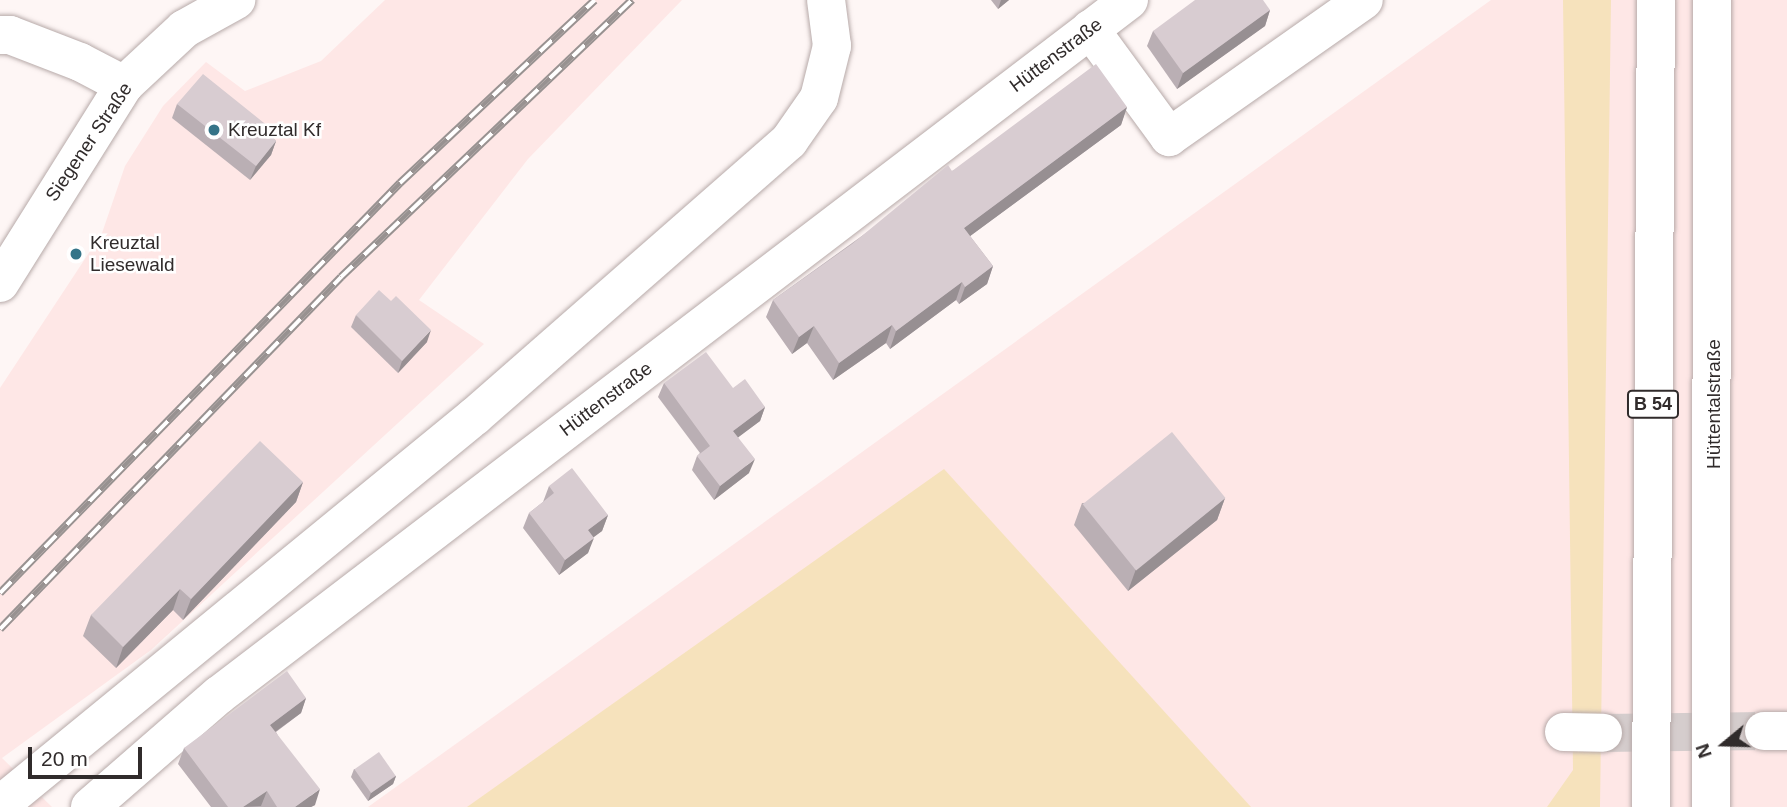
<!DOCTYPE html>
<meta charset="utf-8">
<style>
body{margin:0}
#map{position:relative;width:1787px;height:807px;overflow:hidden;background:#fef6f5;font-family:Helvetica,sans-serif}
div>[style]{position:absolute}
.built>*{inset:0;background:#fee7e6}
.green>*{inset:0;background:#f6e2bc}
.minor-tunnel>*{height:38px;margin-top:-19px;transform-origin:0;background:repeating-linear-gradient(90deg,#d5cdcd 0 38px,transparent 0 57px)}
.roads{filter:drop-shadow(0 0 2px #b7aaa9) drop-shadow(0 0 2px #b7aaa9)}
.minor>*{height:38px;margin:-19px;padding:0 19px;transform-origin:19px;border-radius:19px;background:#fff}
.major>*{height:38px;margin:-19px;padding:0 19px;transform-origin:19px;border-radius:19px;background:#fff}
.highway>*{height:38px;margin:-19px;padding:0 19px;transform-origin:19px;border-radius:19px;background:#fff}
.rail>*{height:8px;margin-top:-4px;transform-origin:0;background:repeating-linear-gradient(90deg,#fff 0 16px,#989291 0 32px);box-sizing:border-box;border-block:2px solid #989291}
.wall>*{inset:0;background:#baafb4}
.shaded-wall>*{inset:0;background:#978f92}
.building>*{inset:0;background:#d8ccd1;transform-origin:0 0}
.dots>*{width:19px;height:19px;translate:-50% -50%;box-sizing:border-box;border:4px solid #fff;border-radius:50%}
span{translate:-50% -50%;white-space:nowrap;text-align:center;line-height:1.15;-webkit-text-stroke:5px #fff;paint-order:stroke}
.shield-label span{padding:2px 5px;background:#fff;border:2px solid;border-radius:5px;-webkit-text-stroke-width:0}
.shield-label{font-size:18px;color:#302b2b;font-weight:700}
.street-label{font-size:19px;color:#302b2b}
.poi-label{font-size:19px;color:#302b2b}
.left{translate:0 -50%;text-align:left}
.north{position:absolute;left:1689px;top:709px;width:70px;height:70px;-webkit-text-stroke:5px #fff;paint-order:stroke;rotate:251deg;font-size:19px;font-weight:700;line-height:28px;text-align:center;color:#302b2b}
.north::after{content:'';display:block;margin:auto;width:24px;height:32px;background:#302b2b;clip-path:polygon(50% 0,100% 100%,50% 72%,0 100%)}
.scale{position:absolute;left:28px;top:747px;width:114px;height:32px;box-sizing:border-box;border:4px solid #302b2b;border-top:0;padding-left:9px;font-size:21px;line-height:24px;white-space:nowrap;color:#302b2b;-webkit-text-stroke:5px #fff;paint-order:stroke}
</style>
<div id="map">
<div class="built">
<div style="clip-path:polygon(385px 0,682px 0,528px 159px,419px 300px,484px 344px,151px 650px,2px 758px,52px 807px,0 807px,0 388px,102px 233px,125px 166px,163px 106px,206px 62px,245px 91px,321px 61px)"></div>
<div style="clip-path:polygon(1491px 0,1787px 0,1787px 807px,368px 807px)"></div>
</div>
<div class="green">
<div style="clip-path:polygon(1563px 0,1611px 0,1600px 807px,1547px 807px,1573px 770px)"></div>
<div style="clip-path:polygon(944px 469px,1251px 807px,467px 807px)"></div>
</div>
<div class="minor-tunnel">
<div style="left:1603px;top:733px;width:161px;rotate:-0.7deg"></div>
</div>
<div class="roads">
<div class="minor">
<div style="left:1090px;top:29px;width:134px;rotate:53.8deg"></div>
<div style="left:1169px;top:137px;width:238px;rotate:-35.1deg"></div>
<div style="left:0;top:35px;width:10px"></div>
<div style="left:10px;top:35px;width:75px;rotate:21.1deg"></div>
<div style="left:80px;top:62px;width:50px;rotate:27.6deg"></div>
<div style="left:1764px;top:731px;width:23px"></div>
<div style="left:1564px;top:732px;width:39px;rotate:1deg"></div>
<div style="left:0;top:805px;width:614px;rotate:-39.32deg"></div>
<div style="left:475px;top:416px;width:417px;rotate:-41.2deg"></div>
<div style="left:789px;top:141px;width:52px;rotate:-55.1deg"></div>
<div style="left:819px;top:98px;width:54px;rotate:-76deg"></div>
<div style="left:832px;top:46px;width:46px;rotate:-97.4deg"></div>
<div style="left:90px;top:807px;width:171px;rotate:-41deg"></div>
<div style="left:219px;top:695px;width:1145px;rotate:-37.37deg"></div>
</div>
<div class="major">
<div style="left:0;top:283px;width:234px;rotate:-57.9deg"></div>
<div style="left:124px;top:85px;width:82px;rotate:-43deg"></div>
<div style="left:184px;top:29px;width:60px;rotate:-29.1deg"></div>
</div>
<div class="highway">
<div style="left:1651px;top:807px;width:807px;rotate:-89.65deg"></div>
<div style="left:1711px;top:807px;width:807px;rotate:-89.93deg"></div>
</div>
</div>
<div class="rail">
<div style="left:0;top:593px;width:573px;rotate:-45.71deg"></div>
<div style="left:400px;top:183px;width:267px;rotate:-43.2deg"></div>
<div style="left:0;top:629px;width:490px;rotate:-45.9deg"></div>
<div style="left:341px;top:277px;width:402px;rotate:-43.6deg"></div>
</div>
<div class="wall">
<div style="clip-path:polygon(991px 0,1009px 0,998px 9px)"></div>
<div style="clip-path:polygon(1270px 10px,1265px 26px,1177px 89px,1147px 46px,1153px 31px)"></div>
<div style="clip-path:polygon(177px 104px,272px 137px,276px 141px,271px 155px,250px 180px,172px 118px)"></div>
<div style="clip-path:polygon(1127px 107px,1121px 125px,970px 236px,993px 266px,987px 284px,959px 304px,956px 300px,890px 349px,886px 343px,833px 380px,807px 343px,792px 354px,766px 317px,773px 300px,952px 171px)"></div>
<div style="clip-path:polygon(356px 315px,427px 342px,398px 373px,351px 327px)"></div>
<div style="clip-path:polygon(664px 383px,733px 388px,765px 407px,760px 421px,738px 437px,749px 473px,714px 500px,692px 470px,697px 456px,700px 453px,658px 397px)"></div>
<div style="clip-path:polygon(303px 482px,296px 502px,183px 620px,173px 610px,116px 668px,83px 636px,91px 615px)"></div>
<div style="clip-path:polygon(549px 486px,608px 515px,602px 531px,593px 537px,588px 553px,559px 575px,523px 528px,529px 513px,543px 502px)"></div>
<div style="clip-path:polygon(1225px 498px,1217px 520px,1128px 591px,1074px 525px,1082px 503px)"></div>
<div style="clip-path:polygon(306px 698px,301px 713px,276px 732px,315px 805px,311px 807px,211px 807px,178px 764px,184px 748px)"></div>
<div style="clip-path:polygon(354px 769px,396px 776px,393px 784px,368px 801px,351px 777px)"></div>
</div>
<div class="shaded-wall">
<div style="clip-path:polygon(1001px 0,1009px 0,998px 9px)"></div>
<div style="clip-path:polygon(1270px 10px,1265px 26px,1177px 89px,1183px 73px)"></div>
<div style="clip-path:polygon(1127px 107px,1121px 125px,958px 245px,964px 228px)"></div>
<div style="clip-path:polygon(276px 141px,271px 155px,250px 180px,256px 166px)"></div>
<div style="clip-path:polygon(993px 266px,987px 284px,959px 304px,965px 287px)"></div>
<div style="clip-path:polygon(962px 282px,956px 300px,890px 349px,896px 331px)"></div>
<div style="clip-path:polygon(892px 325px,886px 343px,833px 380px,839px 363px)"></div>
<div style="clip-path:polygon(814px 326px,807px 343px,792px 354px,799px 337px)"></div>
<div style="clip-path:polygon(431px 330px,427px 342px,398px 373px,402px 361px)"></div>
<div style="clip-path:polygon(765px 407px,760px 421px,728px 445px,733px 431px)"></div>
<div style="clip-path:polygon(755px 459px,749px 473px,714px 500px,720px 486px)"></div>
<div style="clip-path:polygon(303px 482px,296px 502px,183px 620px,191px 599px)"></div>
<div style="clip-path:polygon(1225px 498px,1217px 520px,1128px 591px,1136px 569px)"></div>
<div style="clip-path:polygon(608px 515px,602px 531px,582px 546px,588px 530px)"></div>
<div style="clip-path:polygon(594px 538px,588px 553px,559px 575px,565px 560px)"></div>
<div style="clip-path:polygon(180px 589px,173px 610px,116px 668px,123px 647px)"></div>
<div style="clip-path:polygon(306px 698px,301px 713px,264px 740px,270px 725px)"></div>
<div style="clip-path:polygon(396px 776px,393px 784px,368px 801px,371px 793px)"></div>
<div style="clip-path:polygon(320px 789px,315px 805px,311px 807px,295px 807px)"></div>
<div style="clip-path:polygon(267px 791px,261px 806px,243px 807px)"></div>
</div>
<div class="building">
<div style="clip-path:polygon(1195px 0,1263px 0,1270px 10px,1183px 73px,1153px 31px)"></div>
<div style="clip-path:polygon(1096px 64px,1127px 107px,964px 228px,993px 266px,965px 287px,962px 282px,896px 331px,892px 325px,839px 363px,814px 326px,799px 337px,773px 300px,852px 244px,948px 165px,952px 171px)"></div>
<div style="clip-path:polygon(203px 74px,274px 131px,270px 135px,276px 141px,256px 166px,177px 104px)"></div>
<div style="clip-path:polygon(379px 290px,391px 301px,396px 296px,431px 330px,402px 361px,356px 315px)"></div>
<div style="clip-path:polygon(706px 352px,733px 388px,745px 379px,765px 407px,733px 431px,755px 459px,720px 486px,697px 456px,710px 446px,664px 383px)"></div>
<div style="left:1172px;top:432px;width:85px;height:115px;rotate:51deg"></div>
<div style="clip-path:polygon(260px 441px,303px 482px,191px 599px,180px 589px,123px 647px,91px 615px)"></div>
<div style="clip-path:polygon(572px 468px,608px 515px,588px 530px,594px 538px,565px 560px,529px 513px,554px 493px,549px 486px)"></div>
<div style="clip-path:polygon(287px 671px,306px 698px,270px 725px,320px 789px,295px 807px,277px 807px,267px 791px,243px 807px,228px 807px,184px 748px)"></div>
<div style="left:379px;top:752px;width:29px;height:30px;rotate:55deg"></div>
</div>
<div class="dots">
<div style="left:214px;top:130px;background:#357488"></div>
<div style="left:76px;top:254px;background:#357488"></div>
</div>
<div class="shield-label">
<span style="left:1653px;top:404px">B 54</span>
</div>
<div class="street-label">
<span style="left:1056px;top:55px;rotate:-37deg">Hüttenstraße</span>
<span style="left:89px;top:142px;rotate:-56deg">Siegener Straße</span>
<span style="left:606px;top:399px;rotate:-37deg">Hüttenstraße</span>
<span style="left:1714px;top:404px;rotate:-90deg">Hüttentalstraße</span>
</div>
<div class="poi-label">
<span class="left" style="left:228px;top:130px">Kreuztal Kf</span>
<span class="left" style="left:90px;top:254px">Kreuztal<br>Liesewald</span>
</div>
<div class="north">N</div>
<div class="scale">20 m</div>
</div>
